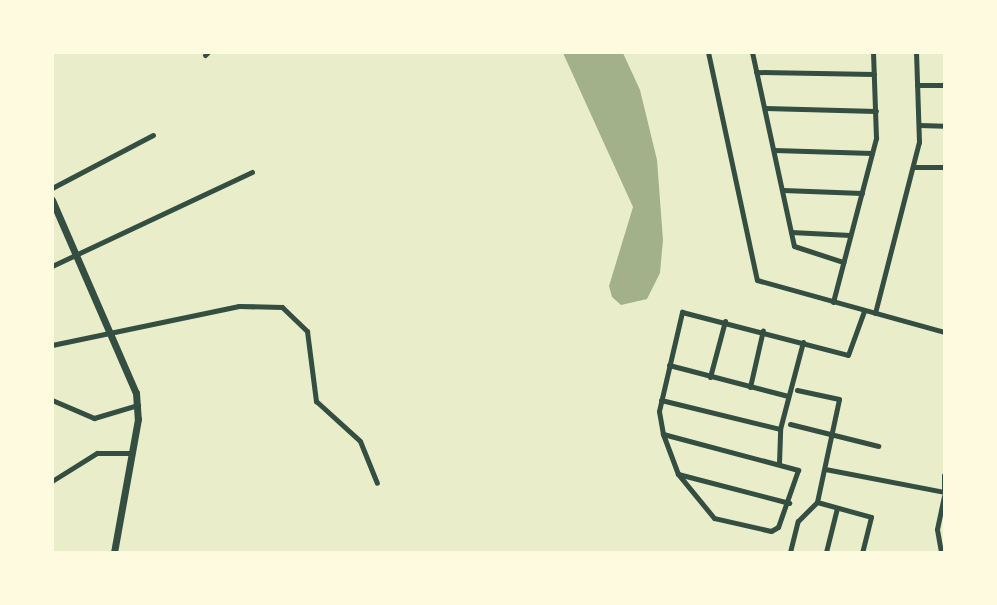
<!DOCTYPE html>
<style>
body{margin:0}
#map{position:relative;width:997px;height:605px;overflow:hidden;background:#e9edc9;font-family:"Times New Roman",serif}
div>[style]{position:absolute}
.water>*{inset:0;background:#a3b18a}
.minor>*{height:5px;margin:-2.5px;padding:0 2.5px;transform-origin:2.5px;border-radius:2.5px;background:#344e41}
.secondary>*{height:7px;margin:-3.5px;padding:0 3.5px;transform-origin:3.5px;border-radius:3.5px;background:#344e41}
span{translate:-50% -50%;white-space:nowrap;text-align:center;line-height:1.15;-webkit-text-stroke:5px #fefae0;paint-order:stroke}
.frame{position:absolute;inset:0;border:54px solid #fefae0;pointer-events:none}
</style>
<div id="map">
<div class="water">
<div style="clip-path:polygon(563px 53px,623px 53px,640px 90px,657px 160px,663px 240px,660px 273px,647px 299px,621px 305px,612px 297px,609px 286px,633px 207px)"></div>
</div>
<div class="minor">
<div style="left:708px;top:52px;width:233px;rotate:77.9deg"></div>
<div style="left:757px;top:280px;width:194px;rotate:15.5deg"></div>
<div style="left:752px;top:52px;width:198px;rotate:77.8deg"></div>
<div style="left:794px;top:246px;width:52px;rotate:18.1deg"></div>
<div style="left:205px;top:55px;width:4px;rotate:-45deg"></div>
<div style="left:756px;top:72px;width:118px;rotate:1deg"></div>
<div style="left:917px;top:85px;width:27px"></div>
<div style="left:765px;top:108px;width:111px;rotate:1.5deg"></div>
<div style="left:919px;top:125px;width:25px;rotate:2deg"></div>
<div style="left:774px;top:150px;width:98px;rotate:1.8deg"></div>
<div style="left:913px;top:167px;width:31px"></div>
<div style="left:52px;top:188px;width:114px;rotate:-27.7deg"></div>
<div style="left:783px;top:190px;width:79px;rotate:2.2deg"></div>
<div style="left:791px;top:232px;width:59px;rotate:2.9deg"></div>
<div style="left:52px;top:266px;width:221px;rotate:-25.2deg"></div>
<div style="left:833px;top:302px;width:170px;rotate:-75.3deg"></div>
<div style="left:876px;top:138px;width:86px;rotate:-92deg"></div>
<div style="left:875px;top:313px;width:177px;rotate:-75.6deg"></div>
<div style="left:919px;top:142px;width:90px;rotate:-91.9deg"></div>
<div style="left:52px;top:345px;width:191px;rotate:-11.8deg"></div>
<div style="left:239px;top:306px;width:43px;rotate:1.3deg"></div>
<div style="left:282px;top:307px;width:35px;rotate:44deg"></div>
<div style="left:307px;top:331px;width:71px;rotate:82.7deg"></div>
<div style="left:316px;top:401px;width:59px;rotate:42.3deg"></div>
<div style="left:360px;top:441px;width:45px;rotate:68deg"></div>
<div style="left:669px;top:365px;width:123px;rotate:14.6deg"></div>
<div style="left:710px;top:377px;width:58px;rotate:-75deg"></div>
<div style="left:750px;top:387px;width:58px;rotate:-77.2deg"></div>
<div style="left:52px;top:400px;width:46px;rotate:23.2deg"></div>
<div style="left:94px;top:418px;width:46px;rotate:-16.5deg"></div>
<div style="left:661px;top:400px;width:122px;rotate:13.7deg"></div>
<div style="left:790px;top:424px;width:91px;rotate:14deg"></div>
<div style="left:663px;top:434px;width:140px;rotate:14.9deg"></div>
<div style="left:798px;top:470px;width:60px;rotate:109.3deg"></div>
<div style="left:778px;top:527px;width:8px;rotate:150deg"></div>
<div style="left:771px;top:531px;width:58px;rotate:-167.2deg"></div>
<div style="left:714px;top:518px;width:57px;rotate:-129.3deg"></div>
<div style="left:678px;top:474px;width:43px;rotate:-110.6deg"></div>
<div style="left:663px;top:434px;width:23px;rotate:-100deg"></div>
<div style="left:659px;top:411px;width:102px;rotate:-76.9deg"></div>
<div style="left:682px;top:312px;width:171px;rotate:14.5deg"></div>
<div style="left:848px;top:355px;width:47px;rotate:-70deg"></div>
<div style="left:779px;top:463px;width:34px;rotate:-88deg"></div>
<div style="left:780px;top:429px;width:90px;rotate:-75.2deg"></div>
<div style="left:825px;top:469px;width:121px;rotate:10.9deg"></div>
<div style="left:678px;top:474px;width:115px;rotate:14.6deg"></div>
<div style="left:944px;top:475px;width:15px;rotate:90deg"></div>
<div style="left:52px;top:481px;width:53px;rotate:-31.9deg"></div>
<div style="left:97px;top:453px;width:34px"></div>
<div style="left:817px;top:502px;width:56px;rotate:15.5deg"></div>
<div style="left:871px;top:517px;width:36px;rotate:104deg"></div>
<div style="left:790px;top:552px;width:32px;rotate:-76deg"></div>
<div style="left:798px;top:521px;width:27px;rotate:-45deg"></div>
<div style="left:817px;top:502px;width:105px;rotate:-77.9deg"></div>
<div style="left:839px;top:399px;width:43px;rotate:-167.9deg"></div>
<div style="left:826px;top:552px;width:45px;rotate:-76deg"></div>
<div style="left:941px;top:552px;width:23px;rotate:-100deg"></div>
<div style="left:937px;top:529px;width:34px;rotate:-78deg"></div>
</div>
<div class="secondary">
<div style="left:52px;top:200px;width:210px;rotate:66.5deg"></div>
<div style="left:136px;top:393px;width:26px;rotate:86deg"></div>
<div style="left:138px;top:419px;width:135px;rotate:100.2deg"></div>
</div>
<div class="frame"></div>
</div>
